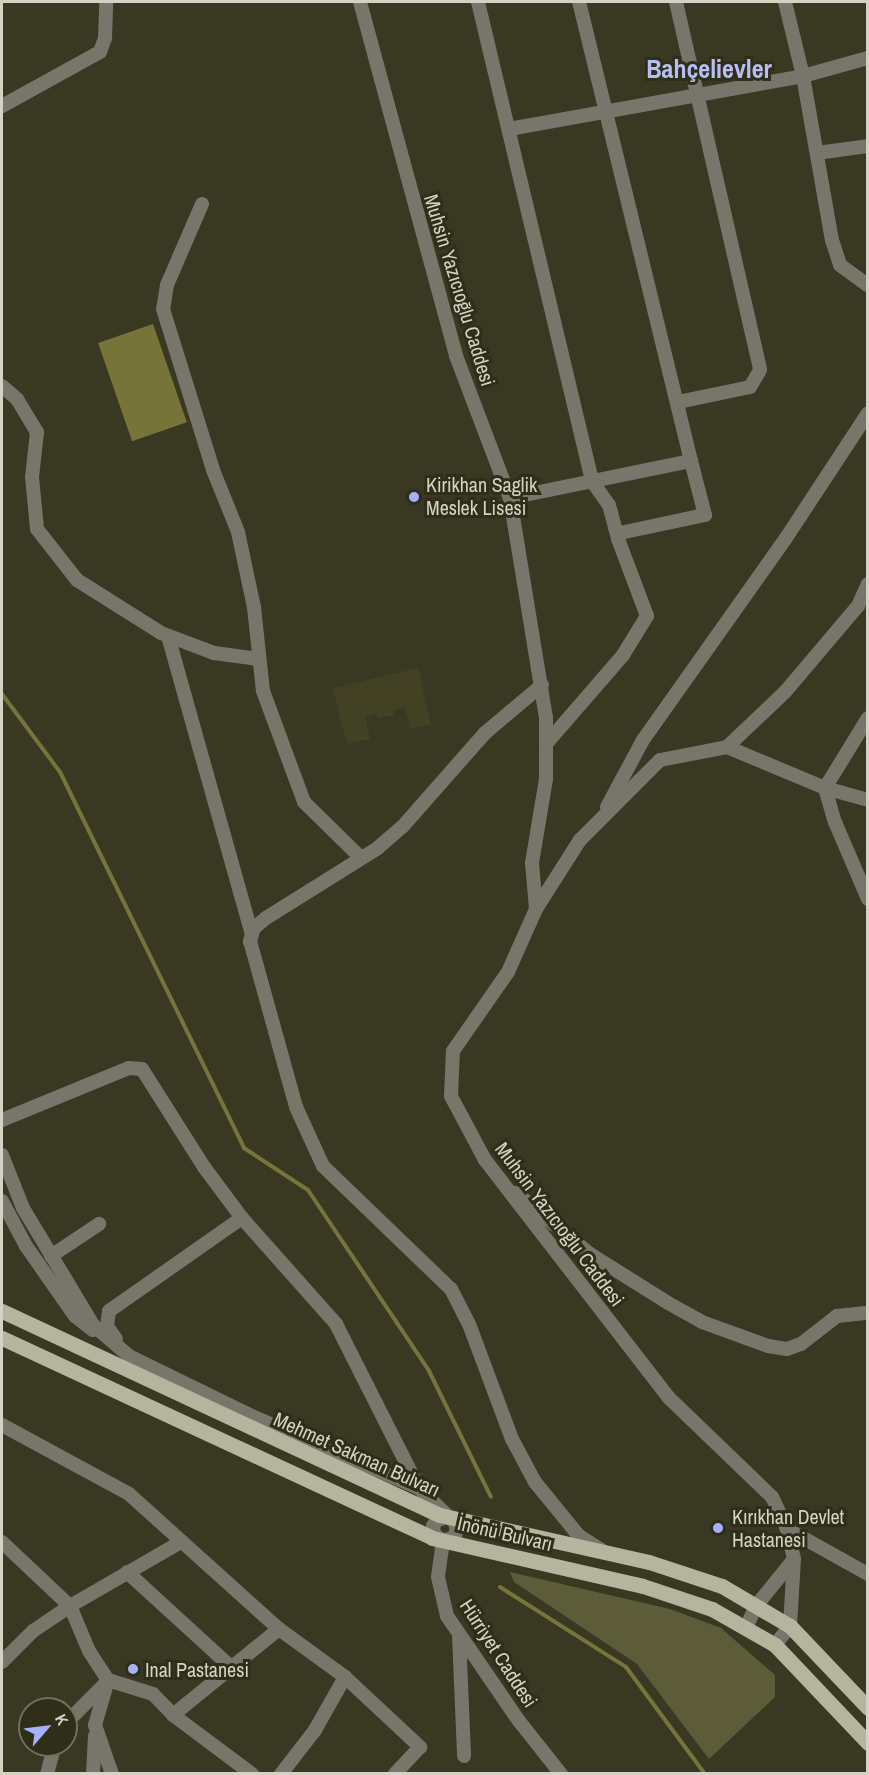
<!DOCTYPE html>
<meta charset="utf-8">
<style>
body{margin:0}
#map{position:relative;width:869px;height:1775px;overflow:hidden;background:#393822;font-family:"Archivo Narrow",sans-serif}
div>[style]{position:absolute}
.built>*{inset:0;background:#434124}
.green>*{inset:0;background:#5d5c39}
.water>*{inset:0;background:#77743a;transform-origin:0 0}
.stream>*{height:4px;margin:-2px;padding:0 2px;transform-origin:2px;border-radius:2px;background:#77743a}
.minor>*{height:14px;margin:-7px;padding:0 7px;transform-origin:7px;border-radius:7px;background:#76766b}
.major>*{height:15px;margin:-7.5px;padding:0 7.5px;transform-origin:7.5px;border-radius:7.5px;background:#b5b59f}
.dots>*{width:16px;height:16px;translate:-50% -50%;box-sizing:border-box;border:3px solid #2f2e18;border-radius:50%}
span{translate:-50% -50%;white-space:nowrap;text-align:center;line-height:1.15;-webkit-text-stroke:6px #2f2e18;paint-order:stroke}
.street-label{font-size:20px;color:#d3d2c5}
.poi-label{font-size:20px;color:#d3d2c5}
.left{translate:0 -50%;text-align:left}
.district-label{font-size:26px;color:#b7bef6;font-weight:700}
.frame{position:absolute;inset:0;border:3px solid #d3d2c5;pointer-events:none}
.north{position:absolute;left:18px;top:1697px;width:60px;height:60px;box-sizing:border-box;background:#2f2e18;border:2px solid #71705d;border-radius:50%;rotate:62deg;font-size:16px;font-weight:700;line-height:24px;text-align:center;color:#d3d2c5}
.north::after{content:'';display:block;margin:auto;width:21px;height:27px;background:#a8b0fc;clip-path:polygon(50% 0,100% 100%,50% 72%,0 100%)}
</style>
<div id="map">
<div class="built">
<div style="clip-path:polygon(418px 668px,431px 724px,410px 729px,405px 707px,393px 710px,394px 715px,378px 719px,376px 713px,365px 716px,370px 739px,347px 744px,333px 688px)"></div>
</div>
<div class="green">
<div style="clip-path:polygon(510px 1572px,670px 1609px,721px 1628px,775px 1675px,775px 1697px,709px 1759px,637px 1664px,514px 1582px)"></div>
</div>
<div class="water">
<div style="left:153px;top:324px;width:104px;height:58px;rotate:71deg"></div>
</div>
<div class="stream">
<div style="left:2px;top:694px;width:97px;rotate:53.4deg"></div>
<div style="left:60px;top:772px;width:419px;rotate:63.9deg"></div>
<div style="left:244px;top:1148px;width:77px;rotate:33.3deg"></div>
<div style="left:308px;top:1190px;width:218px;rotate:56.2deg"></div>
<div style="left:429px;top:1371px;width:140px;rotate:63.8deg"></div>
<div style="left:500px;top:1587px;width:149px;rotate:32.4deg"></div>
<div style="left:626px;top:1667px;width:133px;rotate:53.6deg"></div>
</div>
<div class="minor">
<div style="left:360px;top:2px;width:367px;rotate:74.8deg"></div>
<div style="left:456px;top:356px;width:152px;rotate:69.2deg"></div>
<div style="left:510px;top:498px;width:222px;rotate:80.7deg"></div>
<div style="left:546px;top:717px;width:62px;rotate:90deg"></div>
<div style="left:546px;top:779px;width:85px;rotate:99.5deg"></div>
<div style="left:532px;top:863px;width:46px;rotate:85deg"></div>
<div style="left:478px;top:2px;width:492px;rotate:76.6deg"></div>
<div style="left:592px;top:481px;width:29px;rotate:55deg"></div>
<div style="left:609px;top:505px;width:35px;rotate:75deg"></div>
<div style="left:676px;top:2px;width:377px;rotate:77.1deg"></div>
<div style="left:760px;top:370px;width:20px;rotate:120deg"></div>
<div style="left:750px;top:387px;width:74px;rotate:168.2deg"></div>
<div style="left:785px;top:2px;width:76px;rotate:76.3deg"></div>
<div style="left:803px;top:76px;width:167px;rotate:80deg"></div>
<div style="left:832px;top:240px;width:26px;rotate:72deg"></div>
<div style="left:840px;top:265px;width:34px;rotate:36deg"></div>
<div style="left:2px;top:106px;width:112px;rotate:-28.9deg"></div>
<div style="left:100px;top:52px;width:15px;rotate:-70deg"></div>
<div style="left:105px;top:38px;width:36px;rotate:-88deg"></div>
<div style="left:509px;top:129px;width:299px;rotate:-10.2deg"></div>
<div style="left:803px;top:76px;width:67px;rotate:-15.5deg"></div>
<div style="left:817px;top:153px;width:51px;rotate:-7.8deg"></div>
<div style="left:202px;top:204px;width:88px;rotate:113.4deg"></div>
<div style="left:167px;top:285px;width:24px;rotate:99deg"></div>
<div style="left:163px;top:309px;width:169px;rotate:72.7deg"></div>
<div style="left:213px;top:470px;width:67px;rotate:68deg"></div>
<div style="left:238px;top:532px;width:77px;rotate:78deg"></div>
<div style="left:254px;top:607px;width:84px;rotate:83.9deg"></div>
<div style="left:263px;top:691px;width:118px;rotate:69.7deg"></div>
<div style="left:304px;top:802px;width:80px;rotate:44.5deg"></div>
<div style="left:2px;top:386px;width:20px;rotate:41deg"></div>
<div style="left:17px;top:399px;width:39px;rotate:59deg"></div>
<div style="left:37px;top:432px;width:45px;rotate:96.3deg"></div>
<div style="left:32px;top:477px;width:52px;rotate:84.5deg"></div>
<div style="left:37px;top:529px;width:65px;rotate:51.9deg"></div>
<div style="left:77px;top:580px;width:99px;rotate:32.2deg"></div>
<div style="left:161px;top:633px;width:57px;rotate:20.7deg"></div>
<div style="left:214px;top:653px;width:45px;rotate:7.6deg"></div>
<div style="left:510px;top:498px;width:185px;rotate:-11.6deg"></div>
<div style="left:691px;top:461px;width:472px;rotate:-103.7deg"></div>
<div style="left:168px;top:636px;width:310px;rotate:74.3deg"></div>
<div style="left:542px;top:685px;width:75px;rotate:139.9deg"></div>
<div style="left:485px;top:733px;width:124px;rotate:131.4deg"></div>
<div style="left:403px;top:826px;width:33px;rotate:139deg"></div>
<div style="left:378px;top:848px;width:132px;rotate:148deg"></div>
<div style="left:266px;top:918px;width:16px;rotate:140deg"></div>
<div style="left:254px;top:928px;width:14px;rotate:107deg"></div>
<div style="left:250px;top:941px;width:172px;rotate:74.5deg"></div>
<div style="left:296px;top:1107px;width:65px;rotate:65.4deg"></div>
<div style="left:323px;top:1166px;width:178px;rotate:43.9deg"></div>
<div style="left:451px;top:1289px;width:39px;rotate:63deg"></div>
<div style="left:469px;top:1324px;width:123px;rotate:69.5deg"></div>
<div style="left:512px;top:1439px;width:49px;rotate:61.9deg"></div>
<div style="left:535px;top:1482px;width:70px;rotate:50.8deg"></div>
<div style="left:579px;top:1536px;width:26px;rotate:32deg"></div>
<div style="left:868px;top:718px;width:82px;rotate:121.6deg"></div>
<div style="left:825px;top:788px;width:35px;rotate:74deg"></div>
<div style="left:835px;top:822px;width:84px;rotate:66.8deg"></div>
<div style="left:546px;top:744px;width:118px;rotate:-49.1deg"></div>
<div style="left:623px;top:655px;width:46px;rotate:-58.4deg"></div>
<div style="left:647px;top:616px;width:82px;rotate:-110.6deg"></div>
<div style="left:618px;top:539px;width:6px;rotate:-72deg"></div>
<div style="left:620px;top:533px;width:87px;rotate:-12deg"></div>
<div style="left:705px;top:515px;width:56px;rotate:-104.5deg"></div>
<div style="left:727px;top:747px;width:80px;rotate:-43.5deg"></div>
<div style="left:785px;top:692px;width:113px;rotate:-49.7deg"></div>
<div style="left:858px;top:606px;width:24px;rotate:-66deg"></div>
<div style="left:607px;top:807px;width:76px;rotate:-61.8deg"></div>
<div style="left:643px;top:740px;width:247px;rotate:-54.7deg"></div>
<div style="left:786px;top:538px;width:149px;rotate:-56.7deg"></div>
<div style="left:2px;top:1120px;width:137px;rotate:-22.3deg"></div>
<div style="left:129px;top:1068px;width:13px;rotate:4deg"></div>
<div style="left:142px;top:1069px;width:116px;rotate:57.7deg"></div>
<div style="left:204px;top:1167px;width:64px;rotate:53.3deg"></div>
<div style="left:242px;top:1218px;width:142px;rotate:48.4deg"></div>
<div style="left:336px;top:1324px;width:184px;rotate:63.2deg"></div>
<div style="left:2px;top:1155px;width:57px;rotate:68.4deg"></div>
<div style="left:23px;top:1208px;width:136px;rotate:59.1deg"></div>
<div style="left:93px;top:1325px;width:48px;rotate:40.7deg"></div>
<div style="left:129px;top:1356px;width:139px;rotate:26deg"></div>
<div style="left:254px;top:1417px;width:180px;rotate:23.3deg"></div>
<div style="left:419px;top:1488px;width:53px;rotate:44.2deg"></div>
<div style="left:457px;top:1525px;width:12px;rotate:99deg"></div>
<div style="left:455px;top:1537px;width:13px;rotate:162deg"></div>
<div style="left:516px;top:1193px;width:96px;rotate:39.5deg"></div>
<div style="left:590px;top:1254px;width:92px;rotate:32.1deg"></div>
<div style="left:668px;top:1303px;width:39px;rotate:29deg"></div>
<div style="left:702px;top:1322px;width:70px;rotate:20deg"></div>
<div style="left:768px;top:1346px;width:19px;rotate:9deg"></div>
<div style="left:787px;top:1349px;width:15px;rotate:-20deg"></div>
<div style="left:801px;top:1344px;width:46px;rotate:-37.9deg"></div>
<div style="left:837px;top:1316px;width:31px;rotate:-6deg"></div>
<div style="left:2px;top:1201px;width:51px;rotate:61.9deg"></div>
<div style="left:26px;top:1246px;width:85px;rotate:55deg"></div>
<div style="left:75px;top:1316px;width:23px;rotate:38deg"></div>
<div style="left:51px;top:1256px;width:58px;rotate:-33.7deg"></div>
<div style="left:116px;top:1339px;width:16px;rotate:-125deg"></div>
<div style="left:107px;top:1326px;width:15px;rotate:-82deg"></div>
<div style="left:109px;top:1311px;width:162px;rotate:-35deg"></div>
<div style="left:2px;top:1425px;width:145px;rotate:28.5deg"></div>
<div style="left:129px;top:1494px;width:202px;rotate:42deg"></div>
<div style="left:279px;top:1629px;width:82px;rotate:36deg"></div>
<div style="left:345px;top:1677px;width:103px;rotate:43deg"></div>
<div style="left:420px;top:1747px;width:37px;rotate:133deg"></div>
<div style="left:787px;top:1529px;width:93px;rotate:29.1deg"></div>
<div style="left:443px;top:1541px;width:36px;rotate:98deg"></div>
<div style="left:438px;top:1577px;width:40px;rotate:77deg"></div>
<div style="left:447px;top:1616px;width:127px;rotate:55.6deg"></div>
<div style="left:519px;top:1721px;width:68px;rotate:51.6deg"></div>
<div style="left:443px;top:1541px;width:11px;rotate:-142deg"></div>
<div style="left:434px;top:1534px;width:8px;rotate:-97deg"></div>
<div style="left:433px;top:1526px;width:7px;rotate:-56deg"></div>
<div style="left:437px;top:1520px;width:11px;rotate:-15deg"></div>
<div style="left:2px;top:1542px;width:93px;rotate:43.3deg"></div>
<div style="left:70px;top:1606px;width:49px;rotate:67.1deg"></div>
<div style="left:89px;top:1651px;width:35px;rotate:57deg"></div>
<div style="left:108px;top:1680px;width:47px;rotate:17.3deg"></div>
<div style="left:153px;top:1694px;width:29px;rotate:46deg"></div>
<div style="left:173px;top:1715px;width:99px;rotate:36.8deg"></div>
<div style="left:127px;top:1572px;width:141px;rotate:42.4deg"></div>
<div style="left:746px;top:1628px;width:24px;rotate:-66deg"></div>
<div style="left:756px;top:1606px;width:60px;rotate:-51deg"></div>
<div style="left:459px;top:1635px;width:121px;rotate:87.6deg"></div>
<div style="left:775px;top:1645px;width:24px;rotate:-52deg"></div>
<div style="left:790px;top:1626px;width:67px;rotate:-86.6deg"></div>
<div style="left:794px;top:1559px;width:31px;rotate:-103deg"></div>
<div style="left:787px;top:1529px;width:35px;rotate:-115deg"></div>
<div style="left:772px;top:1497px;width:143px;rotate:-136.1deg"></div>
<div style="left:669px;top:1398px;width:301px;rotate:-127.7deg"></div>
<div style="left:485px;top:1160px;width:72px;rotate:-118deg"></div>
<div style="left:451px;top:1096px;width:45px;rotate:-87.5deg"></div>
<div style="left:453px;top:1051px;width:96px;rotate:-55.2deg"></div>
<div style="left:508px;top:972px;width:69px;rotate:-66deg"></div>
<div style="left:536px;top:909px;width:82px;rotate:-57.5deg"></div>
<div style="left:580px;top:840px;width:113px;rotate:-45deg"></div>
<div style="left:660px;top:760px;width:68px;rotate:-11deg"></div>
<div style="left:727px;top:747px;width:106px;rotate:22.7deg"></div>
<div style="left:825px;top:788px;width:45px;rotate:15.6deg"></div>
<div style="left:2px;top:1662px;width:44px;rotate:-45deg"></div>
<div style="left:33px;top:1631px;width:45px;rotate:-34deg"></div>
<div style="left:70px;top:1606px;width:128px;rotate:-30deg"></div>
<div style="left:108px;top:1680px;width:47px;rotate:106.1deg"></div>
<div style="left:95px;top:1725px;width:52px;rotate:70.9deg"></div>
<div style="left:173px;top:1715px;width:136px;rotate:-39.1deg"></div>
<div style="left:66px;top:1723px;width:58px;rotate:-45deg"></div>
<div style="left:47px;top:1774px;width:30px;rotate:-75deg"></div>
<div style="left:93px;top:1774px;width:38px;rotate:-87deg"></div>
<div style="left:281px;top:1774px;width:56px;rotate:-52.3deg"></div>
<div style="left:315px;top:1730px;width:61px;rotate:-60.5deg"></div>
</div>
<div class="major">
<div style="left:2px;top:1311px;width:483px;rotate:25deg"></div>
<div style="left:440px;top:1515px;width:214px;rotate:12.7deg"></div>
<div style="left:649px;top:1562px;width:77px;rotate:18.2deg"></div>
<div style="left:722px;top:1586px;width:79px;rotate:30.5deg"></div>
<div style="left:790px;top:1626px;width:113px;rotate:46.4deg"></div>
<div style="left:2px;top:1338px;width:474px;rotate:24.9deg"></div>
<div style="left:432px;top:1538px;width:216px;rotate:12.8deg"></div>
<div style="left:643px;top:1586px;width:73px;rotate:18.4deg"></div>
<div style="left:712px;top:1609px;width:73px;rotate:29.7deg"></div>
<div style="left:775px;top:1645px;width:135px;rotate:46.5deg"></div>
</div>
<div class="dots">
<div style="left:414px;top:497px;background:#a8b0fc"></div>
<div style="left:718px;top:1528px;background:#a8b0fc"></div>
<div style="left:133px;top:1669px;background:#a8b0fc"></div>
</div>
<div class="street-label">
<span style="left:460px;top:290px;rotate:73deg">Muhsin Yazıcıoğlu Caddesi</span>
<span style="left:560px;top:1224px;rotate:53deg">Muhsin Yazıcıoğlu Caddesi</span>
<span style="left:357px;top:1454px;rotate:24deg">Mehmet Sakman Bulvarı</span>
<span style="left:505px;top:1533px;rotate:13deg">İnönü Bulvarı</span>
<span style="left:499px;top:1653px;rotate:57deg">Hürriyet Caddesi</span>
</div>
<div class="poi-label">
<span class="left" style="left:426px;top:496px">Kirikhan Saglik<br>Meslek Lisesi</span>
<span class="left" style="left:732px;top:1528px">Kırıkhan Devlet<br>Hastanesi</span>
<span class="left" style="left:145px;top:1669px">Inal Pastanesi</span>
</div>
<div class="district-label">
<span style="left:709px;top:69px">Bahçelievler</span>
</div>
<div class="frame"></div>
<div class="north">K</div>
</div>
